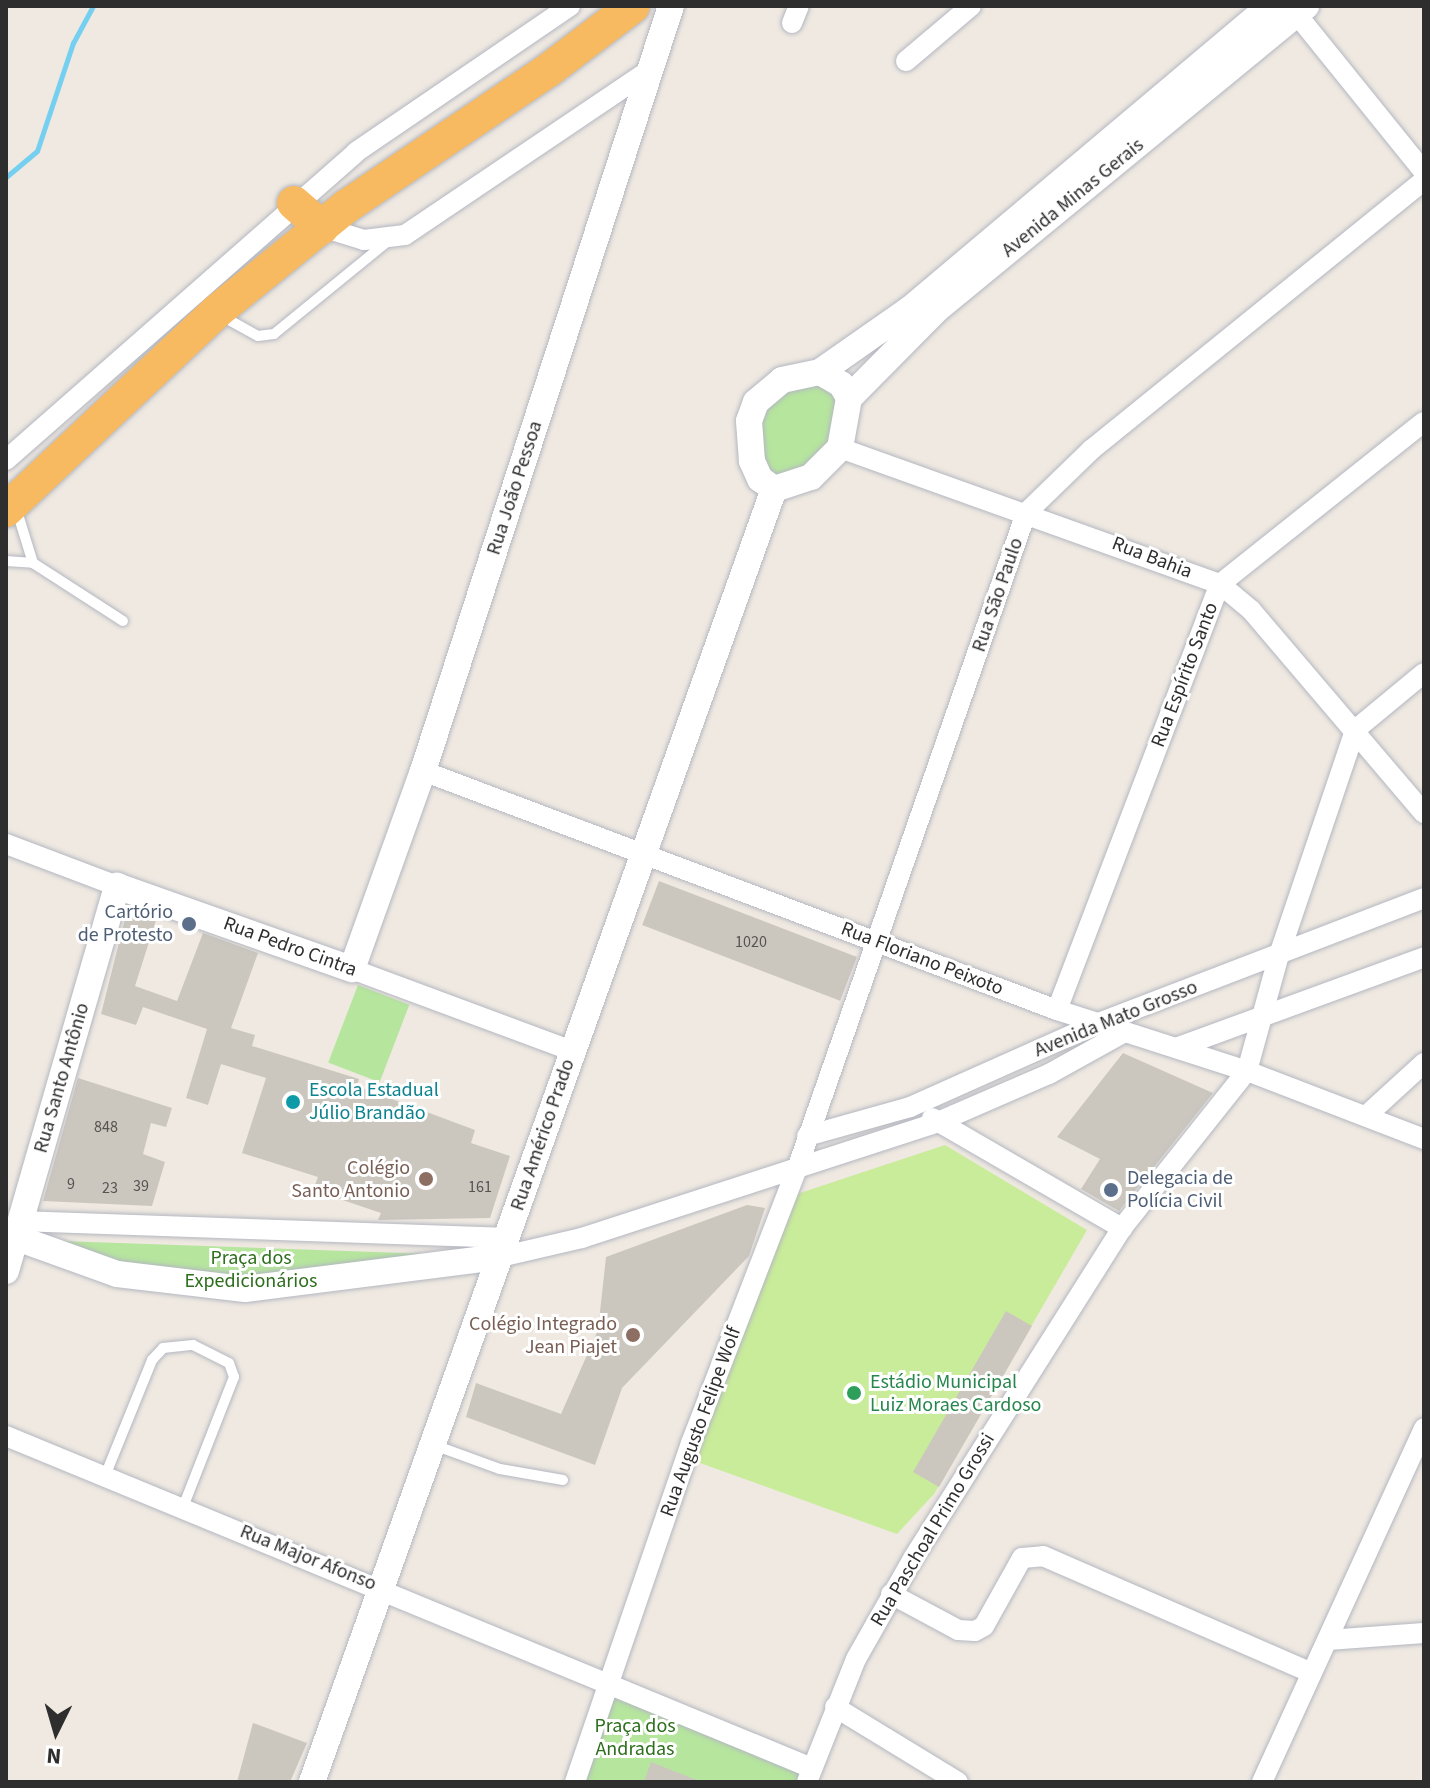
<!DOCTYPE html>
<meta charset="utf-8">
<style>
body{margin:0}
#map{position:relative;width:1430px;height:1788px;overflow:hidden;background:#efe9e1;font-family:"Source Sans 3",sans-serif}
div>[style]{position:absolute}
.green>*{inset:0;background:#b6e59e;transform-origin:0 0}
.pitch>*{inset:0;background:#c9ec9a}
.stream>*{height:5px;margin:-2.5px;padding:0 2.5px;transform-origin:2.5px;border-radius:2.5px;background:#75cff0}
.building>*{inset:0;background:#cbc7bf;transform-origin:0 0}
.roads{filter:drop-shadow(0 0 2px #b4b7c1) drop-shadow(0 0 2px #b4b7c1)}
.service>*{height:10px;margin:-5px;padding:0 5px;transform-origin:5px;border-radius:5px;background:#fff}
.minor>*{height:20px;margin:-10px;padding:0 10px;transform-origin:10px;border-radius:10px;background:#fff}
.tertiary>*{height:26px;margin:-13px;padding:0 13px;transform-origin:13px;border-radius:13px;background:#fff}
.trunk>*{height:34px;margin:-17px;padding:0 17px;transform-origin:17px;border-radius:17px;background:#f8ba60}
.dots>*{width:22px;height:22px;translate:-50% -50%;box-sizing:border-box;border:4px solid #fff;border-radius:50%}
span{translate:-50% -50%;white-space:nowrap;text-align:center;line-height:1.15;-webkit-text-stroke:6px #fff;paint-order:stroke}
.number-label{font-size:16px;color:#555452}
.number-label span{-webkit-text-stroke-width:0}
.street-label{font-size:20px;color:#2e2e2e}
.service-label{font-size:20px;color:#4e5e75}
.right{translate:-100% -50%;text-align:right}
.left{translate:0 -50%;text-align:left}
.culture-label{font-size:20px;color:#0d838f}
.education-label{font-size:20px;color:#785e54}
.park-label{font-size:20px;color:#2c6e1b}
.leisure-label{font-size:20px;color:#27864d}
.frame{position:absolute;inset:0;border:8px solid #2e2e2e;pointer-events:none}
.north{position:absolute;left:16px;top:1692px;width:80px;height:80px;-webkit-text-stroke:6px #fff;paint-order:stroke;rotate:185deg;font-size:22px;font-weight:700;line-height:32px;text-align:center;color:#2e2e2e}
.north::after{content:'';display:block;margin:auto;width:28px;height:36px;background:#2e2e2e;clip-path:polygon(50% 0,100% 100%,50% 72%,0 100%)}
</style>
<div id="map">
<div class="green">
<div style="clip-path:polygon(822px 381px,837px 398px,838px 411px,825px 452px,807px 471px,777px 476px,763px 466px,758px 414px,770px 397px)"></div>
<div style="left:358px;top:985px;width:55px;height:83px;rotate:21deg"></div>
<div style="clip-path:polygon(61px 1241px,488px 1256px,167px 1287px)"></div>
<div style="clip-path:polygon(610px 1681px,812px 1768px,807px 1782px,575px 1782px)"></div>
</div>
<div class="pitch">
<div style="clip-path:polygon(945px 1145px,1087px 1230px,934px 1494px,897px 1534px,689px 1459px,788px 1197px)"></div>
</div>
<div class="stream">
<div style="left:6px;top:177px;width:40px;rotate:-40deg"></div>
<div style="left:37px;top:151px;width:114px;rotate:-71.6deg"></div>
<div style="left:73px;top:43px;width:42px;rotate:-61.6deg"></div>
</div>
<div class="building">
<div style="left:659px;top:881px;width:212px;height:47px;rotate:21deg"></div>
<div style="clip-path:polygon(128px 907px,157px 917px,135px 986px,177px 1001px,203px 933px,258px 953px,231px 1028px,255px 1035px,252px 1046px,359px 1079px,357px 1086px,475px 1130px,471px 1143px,510px 1156px,490px 1218px,378px 1220px,381px 1213px,313px 1190px,318px 1177px,242px 1153px,266px 1078px,221px 1064px,208px 1105px,186px 1098px,207px 1029px,143px 1007px,136px 1025px,101px 1014px)"></div>
<div style="clip-path:polygon(1123px 1053px,1213px 1093px,1119px 1211px,1081px 1189px,1100px 1159px,1057px 1137px)"></div>
<div style="clip-path:polygon(78px 1078px,172px 1108px,166px 1127px,151px 1123px,143px 1154px,165px 1162px,152px 1206px,43px 1201px)"></div>
<div style="clip-path:polygon(747px 1205px,765px 1208px,749px 1256px,622px 1388px,595px 1465px,466px 1417px,476px 1383px,561px 1414px,598px 1330px,606px 1257px)"></div>
<div style="left:1006px;top:1311px;width:30px;height:186px;rotate:30deg"></div>
<div style="clip-path:polygon(253px 1723px,307px 1743px,290px 1782px,237px 1782px)"></div>
<div style="clip-path:polygon(651px 1762px,699px 1781px,699px 1782px,644px 1782px)"></div>
</div>
<div class="roads">
<div class="service">
<div style="left:220px;top:315px;width:43px;rotate:28.9deg"></div>
<div style="left:258px;top:336px;width:16px;rotate:-7deg"></div>
<div style="left:274px;top:334px;width:147px;rotate:-39.2deg"></div>
<div style="left:16px;top:508px;width:58px;rotate:72.8deg"></div>
<div style="left:33px;top:563px;width:107px;rotate:32.8deg"></div>
<div style="left:6px;top:561px;width:27px;rotate:4deg"></div>
<div style="left:434px;top:1445px;width:70px;rotate:20deg"></div>
<div style="left:500px;top:1469px;width:64px;rotate:9.9deg"></div>
<div style="left:105px;top:1476px;width:125px;rotate:-67.9deg"></div>
<div style="left:152px;top:1360px;width:16px;rotate:-47deg"></div>
<div style="left:163px;top:1348px;width:30px;rotate:-6deg"></div>
<div style="left:193px;top:1345px;width:40px;rotate:26.6deg"></div>
<div style="left:229px;top:1363px;width:15px;rotate:70deg"></div>
<div style="left:234px;top:1377px;width:140px;rotate:111.4deg"></div>
</div>
<div class="minor">
<div style="left:1290px;top:6px;width:213px;rotate:51.1deg"></div>
<div style="left:792px;top:23px;width:18px;rotate:-68deg"></div>
<div style="left:906px;top:61px;width:85px;rotate:-40.2deg"></div>
<div style="left:322px;top:227px;width:44px;rotate:17.2deg"></div>
<div style="left:364px;top:240px;width:41px;rotate:-7deg"></div>
<div style="left:405px;top:235px;width:295px;rotate:-34deg"></div>
<div style="left:840px;top:448px;width:404px;rotate:19.7deg"></div>
<div style="left:1220px;top:584px;width:40px;rotate:40deg"></div>
<div style="left:1251px;top:610px;width:267px;rotate:49.6deg"></div>
<div style="left:6px;top:460px;width:466px;rotate:-41.3deg"></div>
<div style="left:356px;top:152px;width:259px;rotate:-34.3deg"></div>
<div style="left:423px;top:771px;width:678px;rotate:20.66deg"></div>
<div style="left:1057px;top:1010px;width:200px;rotate:17.8deg"></div>
<div style="left:1247px;top:1071px;width:190px;rotate:21deg"></div>
<div style="left:6px;top:844px;width:119px;rotate:20.7deg"></div>
<div style="left:352px;top:969px;width:236px;rotate:20.4deg"></div>
<div style="left:1057px;top:1010px;width:456px;rotate:-69.1deg"></div>
<div style="left:1220px;top:584px;width:260px;rotate:-38.5deg"></div>
<div style="left:1176px;top:1048px;width:264px;rotate:-20.1deg"></div>
<div style="left:1366px;top:1116px;width:79px;rotate:-42.4deg"></div>
<div style="left:932px;top:1118px;width:220px;rotate:30.1deg"></div>
<div style="left:807px;top:1136px;width:107px;rotate:-15.7deg"></div>
<div style="left:910px;top:1107px;width:204px;rotate:-24deg"></div>
<div style="left:1096px;top:1024px;width:351px;rotate:-21deg"></div>
<div style="left:21px;top:1221px;width:486px;rotate:2deg"></div>
<div style="left:500px;top:1257px;width:84px;rotate:-13deg"></div>
<div style="left:582px;top:1238px;width:374px;rotate:-18deg"></div>
<div style="left:938px;top:1122px;width:121px;rotate:-23.4deg"></div>
<div style="left:1049px;top:1074px;width:85px;rotate:-29deg"></div>
<div style="left:6px;top:1436px;width:872px;rotate:22.39deg"></div>
<div style="left:891px;top:1594px;width:76px;rotate:28.2deg"></div>
<div style="left:958px;top:1630px;width:17px;rotate:3deg"></div>
<div style="left:975px;top:1631px;width:10px;rotate:-29deg"></div>
<div style="left:984px;top:1626px;width:78px;rotate:-60.8deg"></div>
<div style="left:1022px;top:1558px;width:21px;rotate:-5deg"></div>
<div style="left:1043px;top:1556px;width:293px;rotate:23.5deg"></div>
<div style="left:1328px;top:1640px;width:96px;rotate:-4.2deg"></div>
<div style="left:835px;top:1707px;width:144px;rotate:31.4deg"></div>
<div style="left:575px;top:1782px;width:358px;rotate:-71.1deg"></div>
<div style="left:691px;top:1443px;width:297px;rotate:-68.9deg"></div>
<div style="left:798px;top:1166px;width:692px;rotate:-70.75deg"></div>
<div style="left:1026px;top:513px;width:91px;rotate:-44.1deg"></div>
<div style="left:1091px;top:450px;width:429px;rotate:-39deg"></div>
<div style="left:807px;top:1782px;width:132px;rotate:-68.3deg"></div>
<div style="left:856px;top:1659px;width:117px;rotate:-60.4deg"></div>
<div style="left:914px;top:1557px;width:389px;rotate:-57.7deg"></div>
<div style="left:1122px;top:1228px;width:201px;rotate:-51.5deg"></div>
<div style="left:1247px;top:1071px;width:120px;rotate:-74.6deg"></div>
<div style="left:1279px;top:955px;width:237px;rotate:-71.3deg"></div>
<div style="left:1355px;top:730px;width:89px;rotate:-39.6deg"></div>
<div style="left:1262px;top:1782px;width:389px;rotate:-65.4deg"></div>
</div>
<div class="tertiary">
<div style="left:820px;top:372px;width:110px;rotate:-35deg"></div>
<div style="left:910px;top:309px;width:471px;rotate:-40.1deg"></div>
<div style="left:820px;top:372px;width:24px;rotate:30deg"></div>
<div style="left:841px;top:384px;width:16px;rotate:60deg"></div>
<div style="left:849px;top:398px;width:51px;rotate:100.2deg"></div>
<div style="left:840px;top:448px;width:41px;rotate:135deg"></div>
<div style="left:811px;top:477px;width:39px;rotate:162deg"></div>
<div style="left:774px;top:489px;width:17px;rotate:-144deg"></div>
<div style="left:760px;top:479px;width:20px;rotate:-114deg"></div>
<div style="left:752px;top:461px;width:40px;rotate:-94.3deg"></div>
<div style="left:749px;top:421px;width:20px;rotate:-70deg"></div>
<div style="left:756px;top:402px;width:34px;rotate:-40deg"></div>
<div style="left:782px;top:380px;width:39px;rotate:-12deg"></div>
<div style="left:849px;top:398px;width:124px;rotate:-45.3deg"></div>
<div style="left:936px;top:310px;width:479px;rotate:-39.4deg"></div>
<div style="left:6px;top:1234px;width:118px;rotate:19.8deg"></div>
<div style="left:117px;top:1274px;width:129px;rotate:6.7deg"></div>
<div style="left:245px;top:1289px;width:257px;rotate:-7.2deg"></div>
<div style="left:6px;top:1271px;width:401px;rotate:-73.9deg"></div>
<div style="left:117px;top:886px;width:249px;rotate:19.5deg"></div>
<div style="left:352px;top:969px;width:210px;rotate:-70.3deg"></div>
<div style="left:423px;top:771px;width:804px;rotate:-72.04deg"></div>
<div style="left:312px;top:1782px;width:1373px;rotate:-70.34deg"></div>
</div>
<div class="trunk">
<div style="left:294px;top:203px;width:37px;rotate:41deg"></div>
<div style="left:6px;top:510px;width:289px;rotate:-43.3deg"></div>
<div style="left:216px;top:312px;width:169px;rotate:-39deg"></div>
<div style="left:347px;top:206px;width:245px;rotate:-34deg"></div>
<div style="left:550px;top:69px;width:104px;rotate:-37.2deg"></div>
</div>
</div>
<div class="dots">
<div style="left:189px;top:924px;background:#5c6f8a"></div>
<div style="left:293px;top:1102px;background:#0f9aa8"></div>
<div style="left:426px;top:1179px;background:#8d6e63"></div>
<div style="left:1111px;top:1190px;background:#5c6f8a"></div>
<div style="left:633px;top:1335px;background:#8d6e63"></div>
<div style="left:854px;top:1393px;background:#2e9e5b"></div>
</div>
<div class="number-label">
<span style="left:751px;top:942px">1020</span>
<span style="left:106px;top:1127px">848</span>
<span style="left:71px;top:1184px">9</span>
<span style="left:141px;top:1186px">39</span>
<span style="left:480px;top:1187px">161</span>
<span style="left:110px;top:1188px">23</span>
</div>
<div class="street-label">
<span style="left:1073px;top:198px;rotate:-39deg">Avenida Minas Gerais</span>
<span style="left:515px;top:488px;rotate:-72deg">Rua João Pessoa</span>
<span style="left:1152px;top:558px;rotate:21deg">Rua Bahia</span>
<span style="left:998px;top:595px;rotate:-71deg">Rua São Paulo</span>
<span style="left:1185px;top:675px;rotate:-69deg">Rua Espírito Santo</span>
<span style="left:290px;top:947px;rotate:20deg">Rua Pedro Cintra</span>
<span style="left:922px;top:959px;rotate:21deg">Rua Floriano Peixoto</span>
<span style="left:1116px;top:1019px;rotate:-22deg">Avenida Mato Grosso</span>
<span style="left:62px;top:1078px;rotate:-74deg">Rua Santo Antônio</span>
<span style="left:543px;top:1135px;rotate:-71deg">Rua Américo Prado</span>
<span style="left:701px;top:1422px;rotate:-70deg">Rua Augusto Felipe Wolf</span>
<span style="left:933px;top:1530px;rotate:-59deg">Rua Paschoal Primo Grossi</span>
<span style="left:308px;top:1558px;rotate:22deg">Rua Major Afonso</span>
</div>
<div class="service-label">
<span class="right" style="left:173px;top:924px">Cartório<br>de Protesto</span>
<span class="left" style="left:1127px;top:1190px">Delegacia de<br>Polícia Civil</span>
</div>
<div class="culture-label">
<span class="left" style="left:309px;top:1102px">Escola Estadual<br>Júlio Brandão</span>
</div>
<div class="education-label">
<span class="right" style="left:410px;top:1180px">Colégio<br>Santo Antonio</span>
<span class="right" style="left:617px;top:1336px">Colégio Integrado<br>Jean Piajet</span>
</div>
<div class="park-label">
<span style="left:251px;top:1270px">Praça dos<br>Expedicionários</span>
<span style="left:635px;top:1738px">Praça dos<br>Andradas</span>
</div>
<div class="leisure-label">
<span class="left" style="left:870px;top:1394px">Estádio Municipal<br>Luiz Moraes Cardoso</span>
</div>
<div class="frame"></div>
<div class="north">N</div>
</div>
